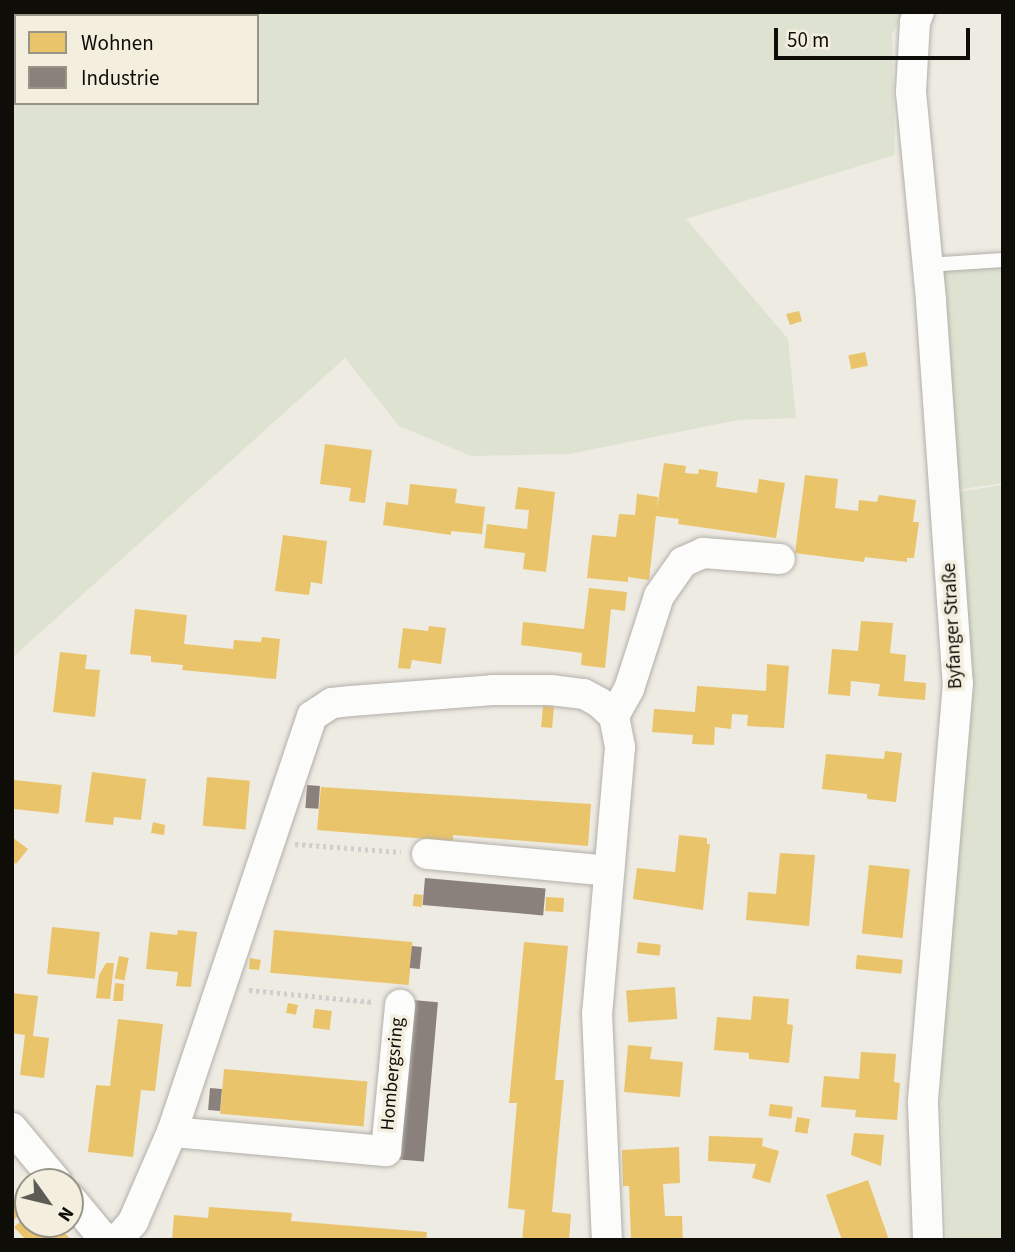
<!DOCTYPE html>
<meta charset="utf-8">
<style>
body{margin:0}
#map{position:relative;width:1015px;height:1252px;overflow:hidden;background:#eeebe3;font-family:"Source Sans 3",sans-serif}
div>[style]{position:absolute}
.green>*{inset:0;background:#dee3d1}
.homes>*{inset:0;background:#e9c46a;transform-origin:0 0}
.industry>*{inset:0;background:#8a817c;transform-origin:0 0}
.path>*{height:4.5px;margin-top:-2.25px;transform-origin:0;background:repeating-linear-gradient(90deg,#cfcfcd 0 3.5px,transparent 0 7px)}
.roads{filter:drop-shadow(0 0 2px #b2afa9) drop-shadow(0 0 2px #b2afa9)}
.service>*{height:14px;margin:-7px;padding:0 7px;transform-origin:7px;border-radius:7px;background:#fcfcfb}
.minor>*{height:30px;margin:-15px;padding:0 15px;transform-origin:15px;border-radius:15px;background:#fcfcfb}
span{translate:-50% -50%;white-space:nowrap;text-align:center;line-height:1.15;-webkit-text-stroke:7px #f3eede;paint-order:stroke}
.street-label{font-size:19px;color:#0e0d08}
.frame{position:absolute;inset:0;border:14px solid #0e0d08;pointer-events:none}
.legend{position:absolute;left:14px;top:14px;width:245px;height:91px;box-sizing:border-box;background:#f3eede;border:2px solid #979488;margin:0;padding:9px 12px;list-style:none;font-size:21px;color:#0e0d08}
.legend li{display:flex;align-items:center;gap:14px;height:35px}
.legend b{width:35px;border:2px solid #979488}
.north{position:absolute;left:14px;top:1168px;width:70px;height:70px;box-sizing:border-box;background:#f3eede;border:2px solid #979488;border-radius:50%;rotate:124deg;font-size:19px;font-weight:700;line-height:28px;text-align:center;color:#0e0d08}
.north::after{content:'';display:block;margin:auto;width:24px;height:32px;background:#5c5b55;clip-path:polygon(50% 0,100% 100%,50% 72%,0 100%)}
.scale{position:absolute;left:774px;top:28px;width:196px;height:32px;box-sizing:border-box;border:4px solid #0e0d08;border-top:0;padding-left:9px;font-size:21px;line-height:24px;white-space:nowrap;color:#0e0d08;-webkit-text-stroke:5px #f3eede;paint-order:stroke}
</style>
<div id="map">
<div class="green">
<div style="clip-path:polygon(evenodd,12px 12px,903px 12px,892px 34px,895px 155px,686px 219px,788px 339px,796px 418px,738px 420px,569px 454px,471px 456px,399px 426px,345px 358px,12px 658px,12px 12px,16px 16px,257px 16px,257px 103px,16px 103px,16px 16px)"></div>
<div style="clip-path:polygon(1003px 266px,1003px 483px,956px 490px,940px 271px)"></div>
<div style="clip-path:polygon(1003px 485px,1003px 1240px,947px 1240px,941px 1098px,957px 492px)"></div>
</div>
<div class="homes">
<div style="clip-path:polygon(799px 311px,802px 321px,790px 325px,786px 314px)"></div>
<div style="left:865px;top:352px;width:14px;height:17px;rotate:78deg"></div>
<div style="clip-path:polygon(325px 444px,372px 450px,365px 503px,349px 501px,351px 488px,320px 484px)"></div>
<div style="clip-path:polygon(664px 463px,686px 466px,685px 473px,698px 474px,699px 469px,718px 472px,716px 487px,757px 493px,759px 479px,785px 483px,776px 538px,678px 524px,679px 519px,656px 516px,649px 580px,628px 577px,628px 582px,587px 578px,592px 535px,616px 537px,619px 514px,635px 515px,637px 494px,658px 497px,657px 509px)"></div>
<div style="clip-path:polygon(805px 475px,838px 479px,835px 508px,858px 511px,859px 500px,877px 502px,879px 495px,916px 500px,913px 522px,919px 522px,914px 558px,907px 558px,907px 562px,865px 557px,864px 562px,795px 553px)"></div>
<div style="clip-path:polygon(410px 484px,457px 489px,455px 503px,485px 507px,482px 534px,451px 531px,451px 535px,383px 525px,386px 502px,408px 505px)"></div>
<div style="clip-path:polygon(518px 487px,555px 492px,546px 572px,523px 569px,525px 553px,484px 548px,487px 524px,527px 529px,529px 510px,515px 509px)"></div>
<div style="clip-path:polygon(283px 535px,327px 541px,322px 584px,311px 582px,309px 595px,275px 591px)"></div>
<div style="clip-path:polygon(589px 588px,627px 592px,625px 611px,611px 609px,605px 668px,581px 665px,582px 653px,521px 645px,523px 622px,584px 629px)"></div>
<div style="clip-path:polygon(135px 609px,187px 615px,184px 644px,233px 649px,234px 640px,261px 642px,262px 637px,280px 639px,276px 679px,182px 670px,183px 665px,151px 662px,151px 656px,130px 654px)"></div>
<div style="clip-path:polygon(861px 621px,893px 623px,890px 653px,906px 655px,904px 681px,926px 683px,925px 700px,878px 696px,880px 684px,851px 681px,850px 696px,828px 694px,832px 649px,858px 651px)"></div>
<div style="clip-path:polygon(429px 626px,446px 628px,441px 664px,412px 660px,410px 669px,398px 668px,403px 628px,428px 631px)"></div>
<div style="clip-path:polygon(60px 652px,87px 655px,85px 669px,100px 670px,95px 717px,53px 712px)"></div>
<div style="clip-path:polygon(767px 664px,789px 666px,784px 728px,747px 726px,748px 715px,732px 714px,731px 729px,715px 727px,714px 745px,692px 744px,693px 735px,652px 732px,654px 709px,695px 712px,697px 686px,766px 691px)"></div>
<div style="left:543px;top:706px;width:11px;height:21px;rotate:5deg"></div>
<div style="clip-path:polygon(885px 751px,902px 753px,896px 802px,867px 799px,867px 794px,822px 789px,826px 754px,884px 759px)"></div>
<div style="clip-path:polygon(92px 772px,146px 779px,141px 820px,114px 817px,113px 825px,85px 822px)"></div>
<div style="left:207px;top:777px;width:43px;height:49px;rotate:5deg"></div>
<div style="left:14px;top:780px;width:48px;height:29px;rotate:6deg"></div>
<div style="clip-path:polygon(321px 787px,591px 804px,588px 846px,453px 835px,453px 841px,317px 830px)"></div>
<div style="clip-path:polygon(153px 822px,165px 825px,164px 835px,151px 833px)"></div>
<div style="clip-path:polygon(679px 835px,707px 838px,707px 844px,710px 844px,703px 910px,633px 899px,637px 868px,675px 872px)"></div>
<div style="clip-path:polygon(12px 837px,28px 849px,16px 864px,12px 861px)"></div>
<div style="clip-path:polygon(780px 853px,815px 855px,809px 926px,746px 920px,748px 892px,776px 894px)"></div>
<div style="left:869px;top:865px;width:41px;height:69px;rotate:6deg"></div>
<div style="left:414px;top:894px;width:9px;height:12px;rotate:6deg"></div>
<div style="left:546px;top:897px;width:18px;height:14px;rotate:3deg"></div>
<div style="left:52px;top:927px;width:48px;height:47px;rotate:6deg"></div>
<div style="clip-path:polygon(178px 930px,197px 932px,191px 987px,176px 986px,178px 972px,146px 969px,150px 932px,177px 935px)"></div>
<div style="left:274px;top:930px;width:139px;height:43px;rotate:5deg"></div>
<div style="clip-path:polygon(524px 942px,568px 946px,555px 1080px,564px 1080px,552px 1212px,571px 1214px,569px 1240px,522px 1240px,525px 1210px,508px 1208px,517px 1103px,509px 1103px)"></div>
<div style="left:638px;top:942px;width:23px;height:11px;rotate:7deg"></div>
<div style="left:857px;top:955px;width:46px;height:14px;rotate:6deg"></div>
<div style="left:119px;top:956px;width:10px;height:23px;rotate:11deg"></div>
<div style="clip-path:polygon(250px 958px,261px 960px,259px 970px,249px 969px)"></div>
<div style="clip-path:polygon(106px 963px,114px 963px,110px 999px,96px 998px,99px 975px)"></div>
<div style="clip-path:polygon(115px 983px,124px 984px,123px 1001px,113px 1001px)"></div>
<div style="left:675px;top:987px;width:32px;height:49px;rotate:86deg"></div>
<div style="clip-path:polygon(12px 993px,38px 996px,33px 1036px,49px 1038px,44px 1078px,20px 1075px,25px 1035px,12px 1033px)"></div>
<div style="clip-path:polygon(753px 996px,789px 999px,787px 1024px,793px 1025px,789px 1063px,749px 1059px,749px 1053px,714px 1050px,717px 1017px,751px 1020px)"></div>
<div style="left:288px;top:1003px;width:10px;height:10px;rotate:11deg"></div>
<div style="left:315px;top:1009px;width:17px;height:19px;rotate:7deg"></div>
<div style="clip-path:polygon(118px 1019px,163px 1024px,155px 1091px,141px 1090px,133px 1157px,88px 1152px,96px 1085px,110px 1086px)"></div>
<div style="clip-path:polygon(628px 1045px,652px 1047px,650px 1059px,683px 1062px,680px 1097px,624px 1092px)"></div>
<div style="clip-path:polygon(861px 1052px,896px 1054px,894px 1082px,900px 1083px,897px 1120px,855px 1117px,856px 1110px,821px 1107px,824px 1076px,859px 1079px)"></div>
<div style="left:224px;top:1069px;width:144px;height:45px;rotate:5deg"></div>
<div style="left:770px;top:1104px;width:23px;height:12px;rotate:7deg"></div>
<div style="left:797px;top:1117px;width:13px;height:15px;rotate:9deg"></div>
<div style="clip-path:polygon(854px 1133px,884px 1135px,881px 1166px,851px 1155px)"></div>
<div style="clip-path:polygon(709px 1136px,763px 1138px,762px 1146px,779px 1151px,770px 1183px,752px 1178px,756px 1164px,708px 1161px)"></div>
<div style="clip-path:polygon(679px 1147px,680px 1183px,663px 1184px,665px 1216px,682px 1216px,683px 1240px,631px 1240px,629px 1186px,623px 1186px,622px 1150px)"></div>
<div style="clip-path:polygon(868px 1180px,889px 1240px,842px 1240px,826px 1195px)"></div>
<div style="clip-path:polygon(15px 1200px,24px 1211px,12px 1221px,12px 1202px)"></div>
<div style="clip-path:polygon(209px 1207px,292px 1213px,291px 1221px,427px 1232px,426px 1240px,172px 1240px,174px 1215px,208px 1218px)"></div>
<div style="clip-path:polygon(28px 1215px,28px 1224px,57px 1224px,71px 1240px,26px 1240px,14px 1227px)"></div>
</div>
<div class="industry">
<div style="left:307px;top:785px;width:13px;height:23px;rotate:4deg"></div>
<div style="left:425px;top:878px;width:121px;height:27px;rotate:5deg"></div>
<div style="left:412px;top:946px;width:10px;height:22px;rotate:6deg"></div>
<div style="left:413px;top:1000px;width:25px;height:160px;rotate:5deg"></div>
<div style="left:210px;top:1088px;width:12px;height:22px;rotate:5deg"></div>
</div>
<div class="path">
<div style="left:295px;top:844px;width:106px;rotate:4.3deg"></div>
<div style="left:249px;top:990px;width:125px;rotate:5.5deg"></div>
</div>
<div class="roads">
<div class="service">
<div style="left:927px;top:265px;width:76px;rotate:-3.8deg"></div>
</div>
<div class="minor">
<div style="left:919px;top:12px;width:11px;rotate:112deg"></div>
<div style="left:915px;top:22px;width:70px;rotate:93.3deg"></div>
<div style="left:911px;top:92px;width:210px;rotate:84.5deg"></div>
<div style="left:931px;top:301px;width:383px;rotate:86deg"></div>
<div style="left:958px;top:683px;width:421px;rotate:94.8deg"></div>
<div style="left:923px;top:1103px;width:137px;rotate:87.9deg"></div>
<div style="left:614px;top:716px;width:31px;rotate:-61deg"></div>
<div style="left:629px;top:689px;width:98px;rotate:-72.1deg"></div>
<div style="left:659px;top:596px;width:42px;rotate:-54.8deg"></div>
<div style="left:683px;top:562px;width:22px;rotate:-24deg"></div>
<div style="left:703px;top:553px;width:77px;rotate:4.5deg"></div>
<div style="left:427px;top:854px;width:183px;rotate:5.3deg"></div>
<div style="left:12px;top:1128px;width:70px;rotate:50.2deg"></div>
<div style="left:172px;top:1132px;width:215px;rotate:5.1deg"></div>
<div style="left:386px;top:1151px;width:147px;rotate:-84.5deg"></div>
<div style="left:70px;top:1198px;width:55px;rotate:50.2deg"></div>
<div style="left:107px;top:1240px;width:13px;rotate:-13deg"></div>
<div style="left:120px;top:1237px;width:20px;rotate:-49deg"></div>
<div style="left:133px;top:1222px;width:98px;rotate:-66.6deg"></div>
<div style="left:172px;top:1132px;width:439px;rotate:-71.4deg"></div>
<div style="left:312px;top:716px;width:24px;rotate:-33deg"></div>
<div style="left:332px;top:703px;width:19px;rotate:-6deg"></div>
<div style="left:351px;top:701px;width:142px;rotate:-4.4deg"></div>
<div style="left:493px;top:690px;width:58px"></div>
<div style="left:551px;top:690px;width:33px;rotate:7deg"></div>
<div style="left:584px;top:694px;width:18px;rotate:29deg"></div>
<div style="left:600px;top:703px;width:19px;rotate:43deg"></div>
<div style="left:614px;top:716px;width:32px;rotate:79deg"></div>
<div style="left:620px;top:747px;width:267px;rotate:94.9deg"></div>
<div style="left:597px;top:1013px;width:227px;rotate:87.5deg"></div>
</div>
</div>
<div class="street-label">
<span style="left:953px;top:626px;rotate:-93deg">Byfanger Straße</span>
<span style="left:393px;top:1074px;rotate:-85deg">Hombergsring</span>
</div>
<div class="frame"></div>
<ul class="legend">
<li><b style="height:19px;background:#e9c46a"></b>Wohnen</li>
<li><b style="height:19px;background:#8a817c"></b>Industrie</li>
</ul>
<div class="north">N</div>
<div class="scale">50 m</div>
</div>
